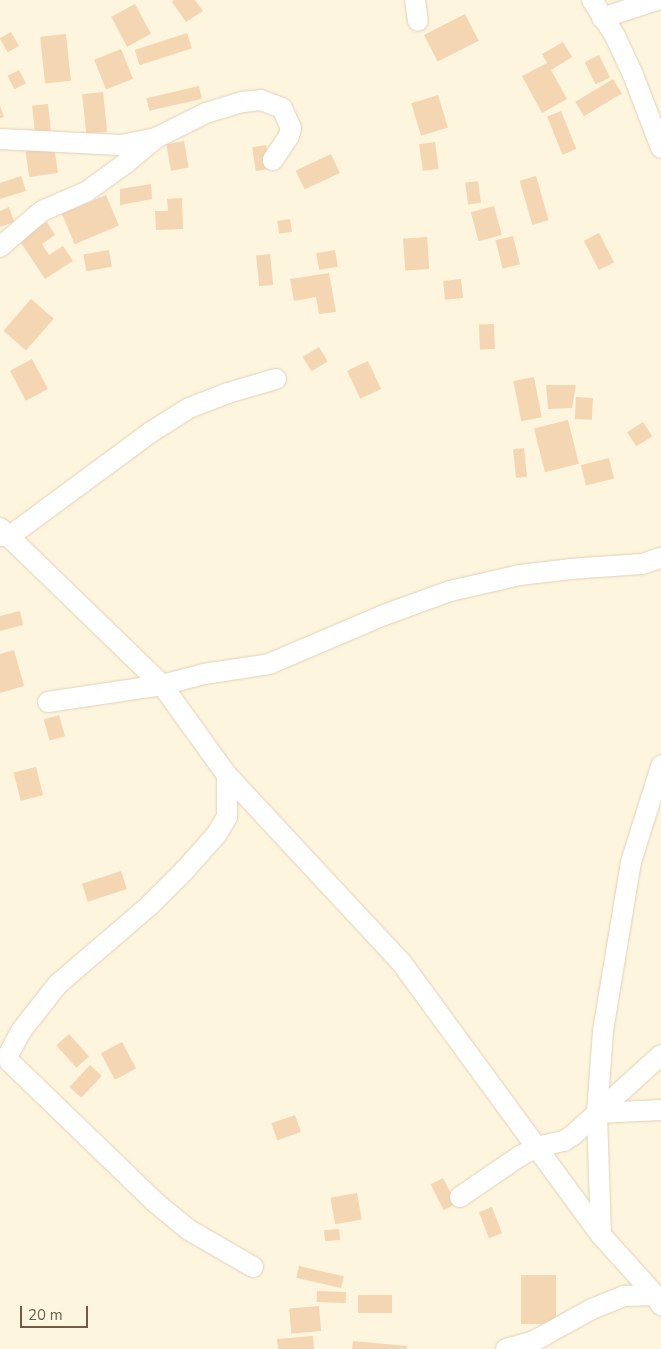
<!DOCTYPE html>
<style>
body{margin:0}
#map{position:relative;width:661px;height:1349px;overflow:hidden;background:#fdf5dd;font-family:"Nunito Sans",sans-serif}
div>[style]{position:absolute}
.building>*{inset:0;background:#f4d6b3;transform-origin:0 0}
.roads{filter:drop-shadow(0 0 1px #e1d1b9) drop-shadow(0 0 1px #e1d1b9)}
.street>*{height:20px;margin:-10px;padding:0 10px;transform-origin:10px;border-radius:10px;background:#fff}
span{translate:-50% -50%;white-space:nowrap;text-align:center;line-height:1.15;-webkit-text-stroke:4px #fff8e4;paint-order:stroke}
.scale{position:absolute;left:20px;top:1306px;width:68px;height:22px;box-sizing:border-box;border:2px solid #735c45;border-top:0;padding-left:6px;font-size:15px;line-height:18px;white-space:nowrap;color:#735c45;-webkit-text-stroke:4px #fff8e4;paint-order:stroke}
</style>
<div id="map">
<div class="building">
<div style="clip-path:polygon(174px 0,195px 0,203px 11px,186px 22px,172px 2px)"></div>
<div style="left:135px;top:4px;width:34px;height:27px;rotate:62deg"></div>
<div style="left:465px;top:14px;width:30px;height:46px;rotate:63deg"></div>
<div style="left:11px;top:32px;width:16px;height:13px;rotate:60deg"></div>
<div style="left:187px;top:33px;width:16px;height:55px;rotate:72deg"></div>
<div style="left:66px;top:34px;width:47px;height:26px;rotate:84deg"></div>
<div style="clip-path:polygon(563px 42px,572px 57px,551px 70px,567px 99px,542px 113px,522px 76px,547px 63px,542px 54px)"></div>
<div style="left:121px;top:49px;width:32px;height:29px;rotate:68deg"></div>
<div style="left:599px;top:55px;width:25px;height:16px;rotate:64deg"></div>
<div style="left:19px;top:70px;width:15px;height:13px;rotate:62deg"></div>
<div style="left:613px;top:79px;width:17px;height:44px;rotate:59deg"></div>
<div style="left:199px;top:86px;width:13px;height:54px;rotate:77deg"></div>
<div style="left:103px;top:92px;width:40px;height:21px;rotate:84deg"></div>
<div style="left:438px;top:95px;width:34px;height:28px;rotate:73deg"></div>
<div style="left:48px;top:104px;width:28px;height:16px;rotate:84deg"></div>
<div style="clip-path:polygon(0 106px,4px 117px,0 118px)"></div>
<div style="left:561px;top:111px;width:41px;height:15px;rotate:68deg"></div>
<div style="left:184px;top:141px;width:27px;height:18px;rotate:80deg"></div>
<div style="left:435px;top:142px;width:27px;height:16px;rotate:82deg"></div>
<div style="left:266px;top:145px;width:24px;height:14px;rotate:81deg"></div>
<div style="left:54px;top:147px;width:26px;height:29px;rotate:81deg"></div>
<div style="left:331px;top:154px;width:21px;height:39px;rotate:65deg"></div>
<div style="clip-path:polygon(21px 176px,26px 191px,0 199px,0 183px)"></div>
<div style="left:536px;top:176px;width:46px;height:17px;rotate:74deg"></div>
<div style="left:478px;top:181px;width:22px;height:13px;rotate:82deg"></div>
<div style="clip-path:polygon(151px 184px,152px 199px,120px 205px,120px 189px)"></div>
<div style="left:106px;top:195px;width:33px;height:48px;rotate:67deg"></div>
<div style="clip-path:polygon(182px 198px,183px 229px,156px 230px,155px 211px,168px 211px,167px 199px)"></div>
<div style="left:494px;top:206px;width:30px;height:24px;rotate:75deg"></div>
<div style="clip-path:polygon(9px 207px,14px 222px,0 227px,0 211px)"></div>
<div style="left:290px;top:219px;width:13px;height:13px;rotate:81deg"></div>
<div style="clip-path:polygon(47px 222px,55px 235px,42px 244px,49px 255px,63px 246px,73px 261px,45px 279px,19px 240px)"></div>
<div style="left:599px;top:233px;width:33px;height:17px;rotate:63deg"></div>
<div style="left:513px;top:236px;width:29px;height:18px;rotate:76deg"></div>
<div style="left:427px;top:237px;width:32px;height:24px;rotate:86deg"></div>
<div style="left:109px;top:250px;width:17px;height:26px;rotate:80deg"></div>
<div style="left:335px;top:250px;width:17px;height:19px;rotate:80deg"></div>
<div style="left:270px;top:254px;width:31px;height:14px;rotate:84deg"></div>
<div style="clip-path:polygon(329px 273px,336px 312px,319px 314px,316px 297px,294px 301px,290px 279px)"></div>
<div style="left:461px;top:279px;width:19px;height:18px;rotate:84deg"></div>
<div style="left:31px;top:299px;width:30px;height:42px;rotate:41deg"></div>
<div style="left:494px;top:324px;width:25px;height:15px;rotate:88deg"></div>
<div style="left:319px;top:347px;width:17px;height:19px;rotate:59deg"></div>
<div style="left:32px;top:359px;width:34px;height:25px;rotate:62deg"></div>
<div style="left:368px;top:361px;width:31px;height:23px;rotate:65deg"></div>
<div style="left:534px;top:377px;width:41px;height:21px;rotate:79deg"></div>
<div style="clip-path:polygon(546px 385px,576px 385px,572px 408px,548px 409px)"></div>
<div style="left:576px;top:397px;width:17px;height:22px;rotate:3deg"></div>
<div style="left:568px;top:420px;width:45px;height:35px;rotate:76deg"></div>
<div style="left:643px;top:422px;width:17px;height:19px;rotate:57deg"></div>
<div style="left:524px;top:448px;width:29px;height:11px;rotate:84deg"></div>
<div style="left:609px;top:458px;width:21px;height:29px;rotate:76deg"></div>
<div style="clip-path:polygon(20px 611px,23px 625px,0 631px,0 616px)"></div>
<div style="clip-path:polygon(14px 650px,24px 686px,0 693px,0 654px)"></div>
<div style="left:59px;top:715px;width:22px;height:16px;rotate:74deg"></div>
<div style="left:36px;top:767px;width:29px;height:23px;rotate:76deg"></div>
<div style="left:121px;top:871px;width:19px;height:41px;rotate:72deg"></div>
<div style="left:69px;top:1034px;width:30px;height:17px;rotate:48deg"></div>
<div style="left:122px;top:1042px;width:30px;height:24px;rotate:62deg"></div>
<div style="left:90px;top:1065px;width:16px;height:30px;rotate:43deg"></div>
<div style="left:295px;top:1115px;width:18px;height:25px;rotate:71deg"></div>
<div style="left:443px;top:1178px;width:29px;height:14px;rotate:63deg"></div>
<div style="left:357px;top:1193px;width:27px;height:27px;rotate:80deg"></div>
<div style="left:492px;top:1207px;width:28px;height:14px;rotate:69deg"></div>
<div style="left:339px;top:1229px;width:11px;height:15px;rotate:85deg"></div>
<div style="left:299px;top:1266px;width:46px;height:12px;rotate:13deg"></div>
<div style="left:521px;top:1275px;width:35px;height:49px"></div>
<div style="left:317px;top:1291px;width:29px;height:11px;rotate:2deg"></div>
<div style="left:358px;top:1295px;width:34px;height:18px"></div>
<div style="left:319px;top:1306px;width:25px;height:30px;rotate:85deg"></div>
<div style="clip-path:polygon(313px 1336px,314px 1349px,278px 1349px,277px 1339px)"></div>
<div style="clip-path:polygon(353px 1341px,407px 1346px,407px 1349px,352px 1349px)"></div>
</div>
<div class="roads">
<div class="street">
<div style="left:415px;top:0;width:21px;rotate:82deg"></div>
<div style="left:592px;top:0;width:43px;rotate:57.4deg"></div>
<div style="left:615px;top:36px;width:40px;rotate:65deg"></div>
<div style="left:632px;top:72px;width:81px;rotate:69.1deg"></div>
<div style="left:602px;top:18px;width:58px;rotate:-18.1deg"></div>
<div style="left:0;top:139px;width:121px;rotate:2.8deg"></div>
<div style="left:121px;top:145px;width:36px;rotate:-11deg"></div>
<div style="left:156px;top:138px;width:56px;rotate:-26.6deg"></div>
<div style="left:206px;top:113px;width:39px;rotate:-17deg"></div>
<div style="left:243px;top:102px;width:18px;rotate:-6deg"></div>
<div style="left:261px;top:100px;width:22px;rotate:21deg"></div>
<div style="left:282px;top:108px;width:22px;rotate:66deg"></div>
<div style="left:291px;top:128px;width:8px;rotate:104deg"></div>
<div style="left:289px;top:136px;width:29px;rotate:124deg"></div>
<div style="left:0;top:247px;width:55px;rotate:-40.6deg"></div>
<div style="left:42px;top:211px;width:48px;rotate:-23.4deg"></div>
<div style="left:86px;top:192px;width:49px;rotate:-35.9deg"></div>
<div style="left:126px;top:163px;width:35px;rotate:-40deg"></div>
<div style="left:0;top:528px;width:226px;rotate:44.1deg"></div>
<div style="left:162px;top:685px;width:111px;rotate:54.2deg"></div>
<div style="left:227px;top:775px;width:255px;rotate:47.1deg"></div>
<div style="left:401px;top:962px;width:338px;rotate:53.8deg"></div>
<div style="left:601px;top:1235px;width:81px;rotate:48deg"></div>
<div style="left:655px;top:1295px;width:12px;rotate:59deg"></div>
<div style="left:0;top:536px;width:10px"></div>
<div style="left:10px;top:536px;width:175px;rotate:-36.4deg"></div>
<div style="left:151px;top:432px;width:45px;rotate:-32.3deg"></div>
<div style="left:189px;top:408px;width:42px;rotate:-21deg"></div>
<div style="left:228px;top:393px;width:50px;rotate:-16.3deg"></div>
<div style="left:48px;top:702px;width:115px;rotate:-8.5deg"></div>
<div style="left:162px;top:685px;width:43px;rotate:-14.7deg"></div>
<div style="left:204px;top:674px;width:66px;rotate:-8.7deg"></div>
<div style="left:269px;top:664px;width:125px;rotate:-23.1deg"></div>
<div style="left:384px;top:615px;width:70px;rotate:-20deg"></div>
<div style="left:450px;top:591px;width:72px;rotate:-12.9deg"></div>
<div style="left:520px;top:575px;width:50px;rotate:-6.8deg"></div>
<div style="left:570px;top:569px;width:72px;rotate:-4deg"></div>
<div style="left:642px;top:564px;width:20px;rotate:-18deg"></div>
<div style="left:227px;top:775px;width:42px;rotate:90deg"></div>
<div style="left:227px;top:817px;width:21px;rotate:121deg"></div>
<div style="left:216px;top:835px;width:48px;rotate:131.6deg"></div>
<div style="left:184px;top:871px;width:49px;rotate:135deg"></div>
<div style="left:149px;top:906px;width:120px;rotate:139.4deg"></div>
<div style="left:58px;top:984px;width:60px;rotate:128.2deg"></div>
<div style="left:21px;top:1031px;width:27px;rotate:118deg"></div>
<div style="left:8px;top:1055px;width:7px;rotate:74deg"></div>
<div style="left:10px;top:1062px;width:203px;rotate:44deg"></div>
<div style="left:156px;top:1203px;width:43px;rotate:39.3deg"></div>
<div style="left:189px;top:1230px;width:74px;rotate:30deg"></div>
<div style="left:597px;top:1113px;width:64px;rotate:-2.7deg"></div>
<div style="left:460px;top:1197px;width:73px;rotate:-34.3deg"></div>
<div style="left:520px;top:1156px;width:19px;rotate:-28deg"></div>
<div style="left:537px;top:1147px;width:28px;rotate:-13deg"></div>
<div style="left:564px;top:1141px;width:11px;rotate:-34deg"></div>
<div style="left:573px;top:1135px;width:119px;rotate:-42.3deg"></div>
<div style="left:601px;top:1235px;width:122px;rotate:-91.9deg"></div>
<div style="left:597px;top:1113px;width:82px;rotate:-85.8deg"></div>
<div style="left:603px;top:1031px;width:171px;rotate:-80.6deg"></div>
<div style="left:631px;top:862px;width:101px;rotate:-72.6deg"></div>
<div style="left:506px;top:1349px;width:29px;rotate:-16deg"></div>
<div style="left:534px;top:1341px;width:66px;rotate:-28.9deg"></div>
<div style="left:592px;top:1309px;width:35px;rotate:-22deg"></div>
<div style="left:624px;top:1296px;width:31px;rotate:-2deg"></div>
</div>
</div>
<div class="scale">20 m</div>
</div>
